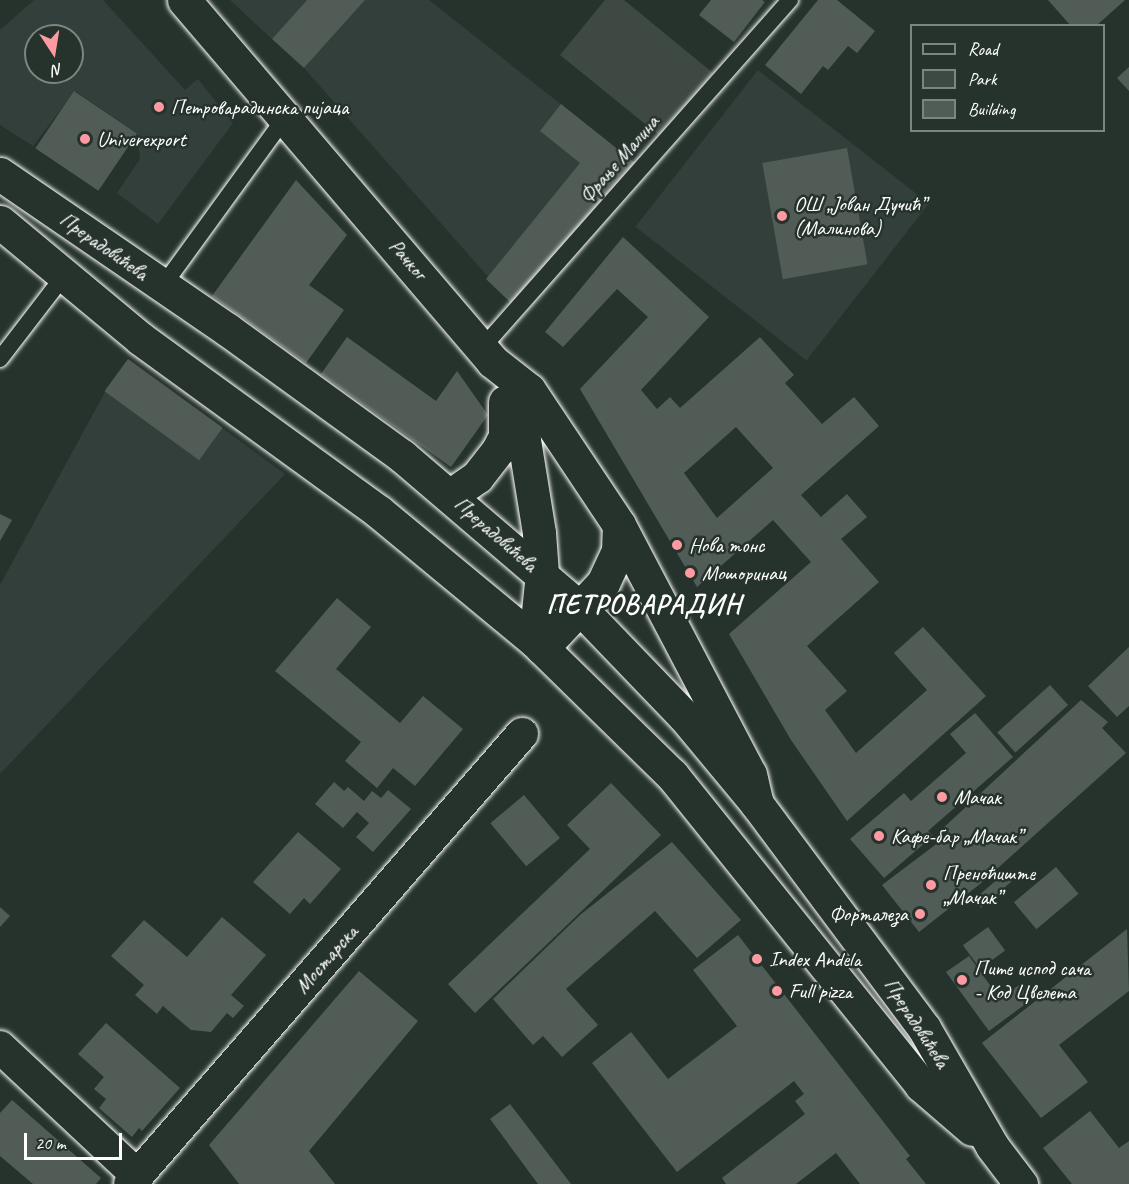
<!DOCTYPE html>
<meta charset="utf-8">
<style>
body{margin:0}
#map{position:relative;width:1129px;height:1184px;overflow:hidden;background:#26332d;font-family:Caveat,sans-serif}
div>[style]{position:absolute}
.built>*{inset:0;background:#333f3a;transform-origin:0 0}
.green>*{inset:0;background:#3e4944}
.building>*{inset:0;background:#515c57;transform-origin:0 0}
.roads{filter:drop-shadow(0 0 2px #fff) drop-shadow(0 0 2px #fff)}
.service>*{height:16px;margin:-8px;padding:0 8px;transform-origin:8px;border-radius:8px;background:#26332d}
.minor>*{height:32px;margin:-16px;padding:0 16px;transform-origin:16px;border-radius:16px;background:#26332d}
.secondary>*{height:33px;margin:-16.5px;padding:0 16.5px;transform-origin:16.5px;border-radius:16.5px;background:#26332d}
.primary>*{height:33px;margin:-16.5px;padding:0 16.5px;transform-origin:16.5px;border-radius:16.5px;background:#26332d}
.dots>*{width:16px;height:16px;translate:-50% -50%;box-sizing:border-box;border:3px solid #26332d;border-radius:50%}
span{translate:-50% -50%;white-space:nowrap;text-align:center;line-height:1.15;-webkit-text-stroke:5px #26332d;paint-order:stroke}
.poi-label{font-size:21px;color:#fff}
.left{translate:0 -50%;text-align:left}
.right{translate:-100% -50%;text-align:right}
.street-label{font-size:21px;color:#fff}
.district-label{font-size:27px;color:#fff;font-weight:700;letter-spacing:1.5px}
.legend{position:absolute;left:910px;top:24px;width:195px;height:108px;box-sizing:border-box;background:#26332d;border:2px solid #7d8581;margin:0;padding:8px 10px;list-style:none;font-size:18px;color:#fff}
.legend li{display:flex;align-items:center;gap:12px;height:30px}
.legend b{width:30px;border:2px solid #7d8581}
.north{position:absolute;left:24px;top:24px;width:60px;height:60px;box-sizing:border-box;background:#26332d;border:2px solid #7d8581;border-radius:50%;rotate:168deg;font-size:16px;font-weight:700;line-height:24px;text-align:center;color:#fff}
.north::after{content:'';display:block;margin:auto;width:21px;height:27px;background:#ff9aa2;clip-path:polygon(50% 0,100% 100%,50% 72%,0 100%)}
.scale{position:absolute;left:24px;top:1133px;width:98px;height:27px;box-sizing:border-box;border:3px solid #fff;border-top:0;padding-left:8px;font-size:18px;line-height:21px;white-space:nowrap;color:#fff;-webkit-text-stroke:4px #26332d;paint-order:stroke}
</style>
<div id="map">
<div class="built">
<div style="clip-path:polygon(evenodd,34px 0,103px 0,185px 90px,198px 79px,233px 123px,158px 224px,117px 193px,140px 159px,137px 133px,75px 91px,33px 146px,0 125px,0 30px,34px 0,36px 36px,72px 36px,72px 72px,36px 72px,36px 36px)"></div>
<div style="clip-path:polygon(230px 0,307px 0,272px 39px)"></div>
<div style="clip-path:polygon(365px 0,429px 0,635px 163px,513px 305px,304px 68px)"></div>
<div style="left:758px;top:70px;width:217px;height:199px;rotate:38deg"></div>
<div style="clip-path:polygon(128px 359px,285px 474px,0 774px,0 585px,105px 392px)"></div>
</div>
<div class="green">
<div style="clip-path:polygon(605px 0,624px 0,713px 73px,660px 136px,560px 55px)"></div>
</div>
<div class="building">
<div style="clip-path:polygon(307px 0,365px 0,304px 68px,272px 39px)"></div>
<div style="clip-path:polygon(711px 0,762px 0,765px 2px,734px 42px,699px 15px)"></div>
<div style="clip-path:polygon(818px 0,837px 0,875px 31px,857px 53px,848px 46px,828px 70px,823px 66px,801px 94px,765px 65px)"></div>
<div style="clip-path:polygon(1048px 0,1125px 0,1096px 26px,1071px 26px)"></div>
<div style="clip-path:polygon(1129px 67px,1129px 91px,1117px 78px)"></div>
<div style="left:74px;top:91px;width:76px;height:69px;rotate:34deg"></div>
<div style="clip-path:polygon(561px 104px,635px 163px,513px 305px,486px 279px,580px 163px,540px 131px)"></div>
<div style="left:847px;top:148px;width:118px;height:86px;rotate:80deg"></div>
<div style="clip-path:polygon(296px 180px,347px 235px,309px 285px,344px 310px,306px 363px,212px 296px)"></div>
<div style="clip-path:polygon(evenodd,623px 237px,709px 317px,641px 390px,657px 409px,670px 397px,680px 408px,760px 337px,794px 375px,785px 383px,822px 424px,854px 397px,879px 426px,801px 495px,821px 517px,847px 494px,867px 517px,841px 539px,879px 582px,807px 646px,847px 691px,825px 710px,856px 753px,927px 690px,894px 653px,923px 627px,986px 696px,847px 821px,791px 740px,729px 634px,811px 562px,773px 520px,697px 587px,580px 389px,648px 317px,617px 289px,563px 347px,545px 332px,623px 237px,736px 427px,773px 468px,717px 518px,684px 473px,736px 427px)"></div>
<div style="clip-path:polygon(347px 337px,436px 401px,457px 371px,488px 415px,451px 467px,321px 374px)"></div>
<div style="left:128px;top:359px;width:117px;height:40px;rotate:36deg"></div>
<div style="clip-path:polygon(0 514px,12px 520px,0 541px)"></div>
<div style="clip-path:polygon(337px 598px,371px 627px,336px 669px,400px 723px,423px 696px,463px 729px,415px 786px,393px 768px,377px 788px,345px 761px,361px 742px,275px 671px)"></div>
<div style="clip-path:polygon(1129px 647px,1129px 706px,1117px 717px,1088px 686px)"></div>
<div style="left:1050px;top:685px;width:27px;height:71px;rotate:48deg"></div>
<div style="clip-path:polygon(1081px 700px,1108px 722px,1102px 728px,1126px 753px,980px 884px,919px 932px,882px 885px,947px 836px,941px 830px)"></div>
<div style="clip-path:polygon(975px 713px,1013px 757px,928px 831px,933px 836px,884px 878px,850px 839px,904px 793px,911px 801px,966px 753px,950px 734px)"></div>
<div style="clip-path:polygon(334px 782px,344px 791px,348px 787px,364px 801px,372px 791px,381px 798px,388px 790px,411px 809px,373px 852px,356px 837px,369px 823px,357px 812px,343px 828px,315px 804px)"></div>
<div style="clip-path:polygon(611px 783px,661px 835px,475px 1013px,448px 984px,590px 849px,567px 825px)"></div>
<div style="left:524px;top:795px;width:56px;height:44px;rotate:50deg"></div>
<div style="clip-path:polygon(298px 832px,341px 869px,310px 904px,304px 898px,290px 914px,253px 882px)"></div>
<div style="clip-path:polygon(672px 842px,741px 920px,697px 958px,655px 911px,566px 989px,598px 1025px,562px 1057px,543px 1036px,533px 1045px,493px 999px,580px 915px)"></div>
<div style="left:1056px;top:867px;width:35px;height:55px;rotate:50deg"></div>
<div style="left:1008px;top:870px;width:11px;height:45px;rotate:49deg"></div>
<div style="clip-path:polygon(0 907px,10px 916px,0 927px)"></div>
<div style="clip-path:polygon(222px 917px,266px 955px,231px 995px,244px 1006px,233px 1018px,227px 1013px,211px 1032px,191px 1030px,163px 1006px,157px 1014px,135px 995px,144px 985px,111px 956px,144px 920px,187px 957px)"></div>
<div style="left:988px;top:927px;width:29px;height:31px;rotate:54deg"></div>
<div style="clip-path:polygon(1127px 929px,1129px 991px,1059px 1045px,1088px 1082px,1041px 1118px,982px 1043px)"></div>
<div style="clip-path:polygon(738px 935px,910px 1156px,906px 1159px,926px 1184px,860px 1184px,836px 1153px,796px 1184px,726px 1184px,722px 1178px,805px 1114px,795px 1101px,804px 1094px,794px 1081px,677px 1172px,592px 1063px,631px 1032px,668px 1079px,737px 1026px,693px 970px)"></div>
<div style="clip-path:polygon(969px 956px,1000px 999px,1023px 982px,1035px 997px,989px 1031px,946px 972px)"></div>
<div style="clip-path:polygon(359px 971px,418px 1021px,309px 1151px,335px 1184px,239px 1184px,209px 1145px)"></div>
<div style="clip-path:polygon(106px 1023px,180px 1088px,142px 1131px,139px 1128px,132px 1137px,99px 1108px,106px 1099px,94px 1089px,104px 1077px,78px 1054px)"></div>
<div style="clip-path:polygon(12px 1100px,101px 1178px,96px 1184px,33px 1184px,0 1156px,0 1113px)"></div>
<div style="clip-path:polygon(510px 1104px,549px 1155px,571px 1184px,538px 1184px,490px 1119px)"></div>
<div style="clip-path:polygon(1090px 1111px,1119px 1148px,1129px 1141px,1129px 1184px,1072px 1184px,1043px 1148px)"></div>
</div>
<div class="roads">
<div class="service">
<div style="left:162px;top:287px;width:209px;rotate:-54deg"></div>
<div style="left:482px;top:348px;width:465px;rotate:-48.5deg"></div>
<div style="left:0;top:359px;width:103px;rotate:-52.5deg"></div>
</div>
<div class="minor">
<div style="left:0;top:1047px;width:187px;rotate:43.1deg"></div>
<div style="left:130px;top:1184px;width:597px;rotate:-48.94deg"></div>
</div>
<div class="secondary">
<div style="left:0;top:174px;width:276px;rotate:34.4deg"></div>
<div style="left:228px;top:330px;width:215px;rotate:35.9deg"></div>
<div style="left:402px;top:456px;width:234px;rotate:40.5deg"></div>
<div style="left:580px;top:608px;width:150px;rotate:46.1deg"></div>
<div style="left:684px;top:716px;width:114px;rotate:50.3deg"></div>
<div style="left:757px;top:804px;width:279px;rotate:53.3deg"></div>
<div style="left:924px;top:1028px;width:136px;rotate:60deg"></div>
<div style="left:992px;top:1146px;width:48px;rotate:52.7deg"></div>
<div style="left:0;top:222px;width:183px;rotate:39.7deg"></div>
<div style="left:141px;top:339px;width:294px;rotate:36deg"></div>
<div style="left:379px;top:512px;width:202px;rotate:39.6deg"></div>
<div style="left:535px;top:641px;width:192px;rotate:44.4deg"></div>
<div style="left:672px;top:775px;width:398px;rotate:51.2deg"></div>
<div style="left:921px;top:1085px;width:67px;rotate:40.8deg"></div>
</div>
<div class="primary">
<div style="left:184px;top:0;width:475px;rotate:49.5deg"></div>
<div style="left:492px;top:361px;width:47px;rotate:38.1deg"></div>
<div style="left:529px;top:390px;width:162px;rotate:56.3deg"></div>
<div style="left:619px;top:525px;width:281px;rotate:62.3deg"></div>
<div style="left:750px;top:774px;width:31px;rotate:77deg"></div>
<div style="left:506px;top:403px;width:41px;rotate:64.1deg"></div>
<div style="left:524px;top:440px;width:94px;rotate:80.8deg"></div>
<div style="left:539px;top:533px;width:40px;rotate:85.7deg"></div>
<div style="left:542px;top:573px;width:68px;rotate:95.9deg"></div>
<div style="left:451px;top:495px;width:32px;rotate:-35deg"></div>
<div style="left:477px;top:477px;width:34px;rotate:-52deg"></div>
<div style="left:498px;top:450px;width:16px;rotate:-63deg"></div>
<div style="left:505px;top:436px;width:34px;rotate:-90deg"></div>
<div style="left:542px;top:648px;width:89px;rotate:-46.8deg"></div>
<div style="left:603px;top:583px;width:35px;rotate:-65deg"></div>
<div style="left:618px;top:551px;width:26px;rotate:-88deg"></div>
</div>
</div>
<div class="dots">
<div style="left:159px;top:107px;background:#ff9aa2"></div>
<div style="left:85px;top:139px;background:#ff9aa2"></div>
<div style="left:782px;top:216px;background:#ff9aa2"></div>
<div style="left:677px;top:545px;background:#ff9aa2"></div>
<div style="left:690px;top:573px;background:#ff9aa2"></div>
<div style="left:942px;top:797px;background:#ff9aa2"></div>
<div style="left:879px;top:836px;background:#ff9aa2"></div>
<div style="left:931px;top:885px;background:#ff9aa2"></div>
<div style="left:920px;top:914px;background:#ff9aa2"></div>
<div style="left:757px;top:959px;background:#ff9aa2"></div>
<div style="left:962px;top:980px;background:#ff9aa2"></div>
<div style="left:777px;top:991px;background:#ff9aa2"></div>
</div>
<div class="poi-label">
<span class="left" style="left:171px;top:107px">Петроварадинска пијаца</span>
<span class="left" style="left:97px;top:139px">Univerexport</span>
<span class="left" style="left:794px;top:216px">ОШ „Јован Дучић”<br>(Малинова)</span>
<span class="left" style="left:689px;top:545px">Нова тонс</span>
<span class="left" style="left:702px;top:573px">Мошоринац</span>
<span class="left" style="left:954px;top:797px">Мачак</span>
<span class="left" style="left:891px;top:836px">Кафе-бар „Мачак”</span>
<span class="left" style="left:943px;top:885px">Преноћиште<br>„Мачак”</span>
<span class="right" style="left:908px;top:914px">Форталеза</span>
<span class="left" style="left:769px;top:959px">Index Andela</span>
<span class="left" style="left:974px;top:980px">Пите испод сача<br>- Код Цвелета</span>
<span class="left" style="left:789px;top:991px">Full pizza</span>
</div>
<div class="street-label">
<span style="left:619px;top:159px;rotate:-49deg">Фрање Малина</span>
<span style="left:104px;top:246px;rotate:35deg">Прерадовићева</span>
<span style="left:408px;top:259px;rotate:49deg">Рачког</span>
<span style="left:496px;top:534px;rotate:41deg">Прерадовићева</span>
<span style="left:326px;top:959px;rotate:-49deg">Мостарска</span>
<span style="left:917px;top:1023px;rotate:57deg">Прерадовићева</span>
</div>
<div class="district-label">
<span style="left:644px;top:605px">ПЕТРОВАРАДИН</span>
</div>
<ul class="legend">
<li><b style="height:8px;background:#26332d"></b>Road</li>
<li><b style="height:16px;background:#3e4944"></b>Park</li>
<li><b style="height:16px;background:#515c57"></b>Building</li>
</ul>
<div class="north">N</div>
<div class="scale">20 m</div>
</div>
